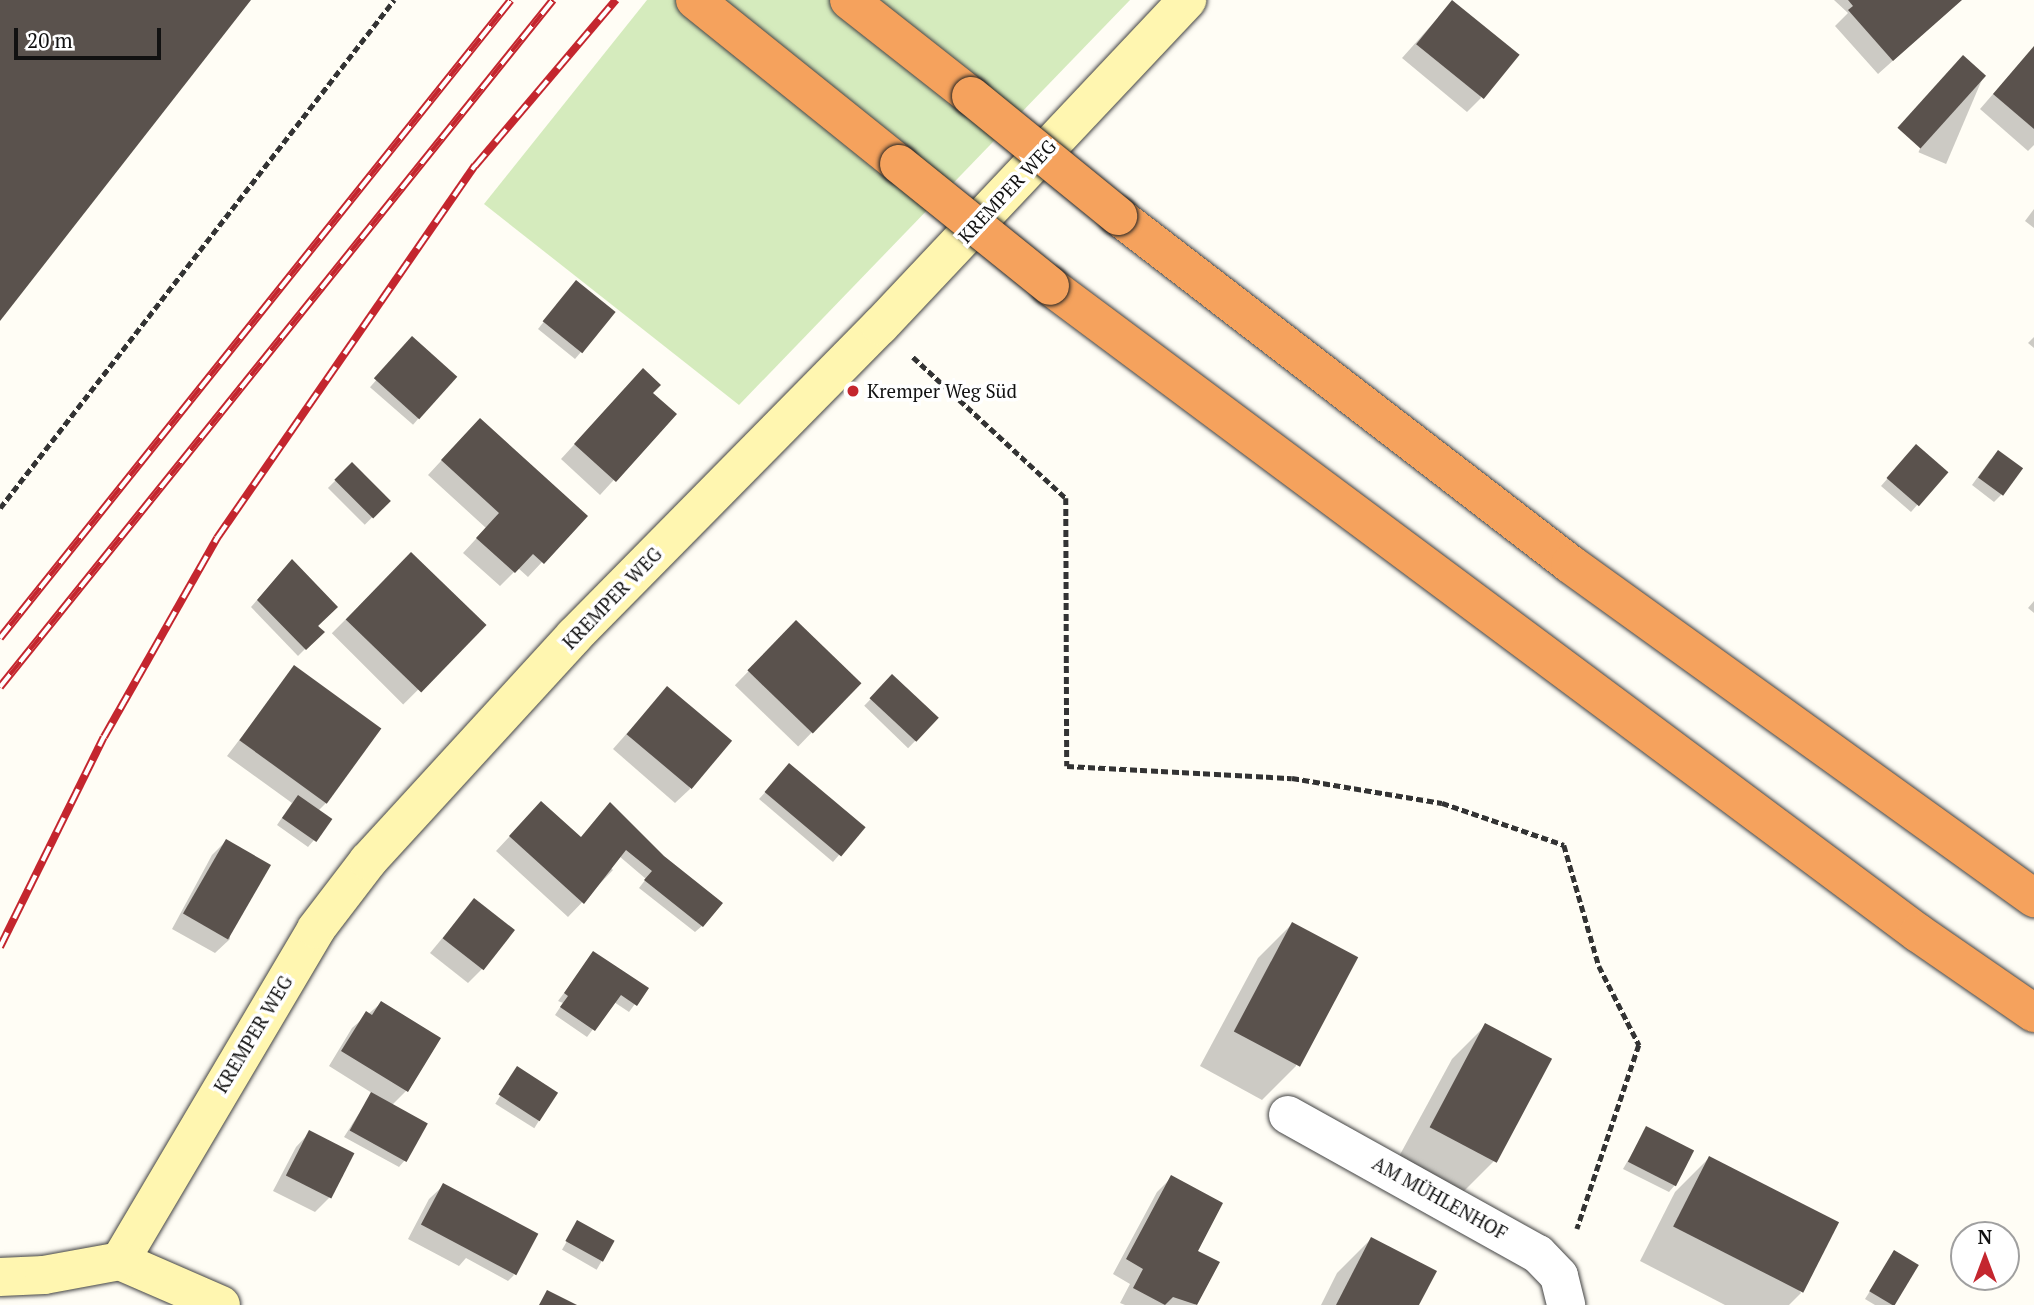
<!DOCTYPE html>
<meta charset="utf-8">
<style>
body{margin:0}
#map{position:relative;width:2034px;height:1305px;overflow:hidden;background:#fffdf5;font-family:"PT Serif",serif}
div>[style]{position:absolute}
.green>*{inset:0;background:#d5ebbd}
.shadow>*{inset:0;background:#0003;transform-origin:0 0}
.building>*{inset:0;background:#5a524d;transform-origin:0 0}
.path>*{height:4.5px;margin-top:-2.25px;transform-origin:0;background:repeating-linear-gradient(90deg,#333 0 7px,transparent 0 10.5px)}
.roads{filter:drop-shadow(0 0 2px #444) drop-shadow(0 0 2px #444)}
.street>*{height:38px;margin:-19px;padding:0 19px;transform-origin:19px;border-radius:19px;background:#fff}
.secondary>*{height:38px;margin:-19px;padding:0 19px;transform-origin:19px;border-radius:19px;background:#fff6b0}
.highway>*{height:38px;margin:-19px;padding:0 19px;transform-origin:19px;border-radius:19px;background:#f5a25d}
.rail>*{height:8px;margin-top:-4px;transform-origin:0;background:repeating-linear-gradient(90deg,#fff 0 16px,#c4262e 0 32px);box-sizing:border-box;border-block:2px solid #c4262e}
.bridges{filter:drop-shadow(0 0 2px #222) drop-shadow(0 0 2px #222)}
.highway-bridge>*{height:38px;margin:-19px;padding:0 19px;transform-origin:19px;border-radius:19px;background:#f5a25d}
.dots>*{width:19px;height:19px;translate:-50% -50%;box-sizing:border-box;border:4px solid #fff;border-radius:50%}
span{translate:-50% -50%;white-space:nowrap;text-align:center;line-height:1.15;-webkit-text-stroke:7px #fff;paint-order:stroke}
.street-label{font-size:19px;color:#111}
.poi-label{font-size:19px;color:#111}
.left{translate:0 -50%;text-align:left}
.north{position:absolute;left:1950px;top:1221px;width:70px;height:70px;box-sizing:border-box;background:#fff;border:2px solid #a0a0a0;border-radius:50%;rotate:0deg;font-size:19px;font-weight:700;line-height:28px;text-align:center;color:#111}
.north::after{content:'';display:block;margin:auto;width:24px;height:32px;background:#c4262e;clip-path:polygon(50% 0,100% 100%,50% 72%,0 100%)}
.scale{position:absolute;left:14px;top:28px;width:147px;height:32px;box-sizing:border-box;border:4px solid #111;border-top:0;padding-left:9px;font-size:21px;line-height:24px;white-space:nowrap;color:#111;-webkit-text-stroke:5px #fff;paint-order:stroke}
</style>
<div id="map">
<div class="green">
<div style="clip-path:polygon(647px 0,1130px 0,739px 405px,484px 204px)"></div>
</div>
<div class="shadow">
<div style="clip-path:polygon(1834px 0,1961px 0,1878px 74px,1835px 26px,1848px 13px)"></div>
<div style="clip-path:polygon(1453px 1px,1481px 98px,1467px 112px,1402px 58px)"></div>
<div style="clip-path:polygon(2034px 47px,2034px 145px,2028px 151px,1980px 109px)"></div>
<div style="left:1956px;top:64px;width:30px;height:96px;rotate:23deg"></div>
<div style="clip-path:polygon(2034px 209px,2034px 228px,2025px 221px)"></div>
<div style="clip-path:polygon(570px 289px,614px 313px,575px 359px,538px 329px)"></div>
<div style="clip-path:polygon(2034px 337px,2034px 348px,2028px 343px)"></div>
<div style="left:412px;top:339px;width:57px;height:64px;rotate:41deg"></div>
<div style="clip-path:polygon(629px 385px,651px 393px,674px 414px,600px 495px,561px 459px)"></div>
<div style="clip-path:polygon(465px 435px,585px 516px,528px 577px,518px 568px,500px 586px,463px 553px,486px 528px,428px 475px)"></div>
<div style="clip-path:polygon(1909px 454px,1946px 472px,1911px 512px,1881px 486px)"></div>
<div style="clip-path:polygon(1991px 459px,2001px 495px,1994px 502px,1972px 485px)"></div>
<div style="left:352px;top:464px;width:52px;height:34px;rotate:45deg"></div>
<div style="left:411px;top:554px;width:101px;height:112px;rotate:45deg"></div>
<div style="clip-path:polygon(285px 568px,322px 632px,298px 656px,251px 607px)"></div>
<div style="clip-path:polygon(2034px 601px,2034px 613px,2028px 608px)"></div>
<div style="left:796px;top:622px;width:88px;height:88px;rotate:44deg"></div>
<div style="clip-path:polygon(295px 667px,326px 803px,318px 811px,314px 840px,308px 847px,277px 825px,292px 803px,227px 756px)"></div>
<div style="left:892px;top:677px;width:61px;height:40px;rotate:44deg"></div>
<div style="clip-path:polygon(667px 688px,690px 789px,675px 803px,613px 749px)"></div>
<div style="clip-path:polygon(783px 772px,863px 827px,833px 862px,759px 799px)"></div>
<div style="clip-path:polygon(610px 805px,702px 926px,695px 932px,639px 888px,646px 879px,619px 856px,610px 867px,613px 870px,568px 917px,496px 851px,527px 818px,580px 840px)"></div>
<div style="clip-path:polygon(226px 841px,230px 939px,215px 953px,172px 929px,212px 855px)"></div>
<div style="clip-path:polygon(474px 900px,483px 968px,468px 983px,430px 953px)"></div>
<div style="clip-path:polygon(1292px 924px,1296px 1066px,1262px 1100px,1200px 1066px,1258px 958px)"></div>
<div style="clip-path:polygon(594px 953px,646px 989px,629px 1012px,614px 1002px,587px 1037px,555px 1015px,563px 1003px,558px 1001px)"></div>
<div style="clip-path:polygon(381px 1003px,406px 1091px,392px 1105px,405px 1160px,399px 1167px,344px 1137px,372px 1093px,329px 1066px,352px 1028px)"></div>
<div style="clip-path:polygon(1486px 1025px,1549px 1059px,1494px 1161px,1460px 1195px,1396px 1162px,1452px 1059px)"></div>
<div style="left:517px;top:1069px;width:46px;height:41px;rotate:32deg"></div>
<div style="clip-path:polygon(1647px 1128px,1675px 1185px,1669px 1192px,1623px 1169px)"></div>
<div style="clip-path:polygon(310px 1132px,352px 1154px,329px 1198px,315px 1212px,273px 1191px,296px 1147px)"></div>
<div style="clip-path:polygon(1709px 1158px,1801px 1293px,1789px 1305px,1725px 1305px,1640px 1261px,1675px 1192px)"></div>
<div style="clip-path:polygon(1171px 1178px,1192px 1258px,1218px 1263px,1195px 1305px,1125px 1305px,1120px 1303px,1130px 1284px,1113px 1274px,1157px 1192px)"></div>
<div style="clip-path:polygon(444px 1185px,514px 1275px,508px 1281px,466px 1258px,459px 1266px,408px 1239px,429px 1199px)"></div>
<div style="left:578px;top:1222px;width:40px;height:32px;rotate:30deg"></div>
<div style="clip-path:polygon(1371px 1239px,1417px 1305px,1321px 1305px,1337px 1273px)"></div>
<div style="clip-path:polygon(1895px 1252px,1916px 1266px,1893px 1305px,1875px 1305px,1865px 1299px)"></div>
</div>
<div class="building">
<div style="clip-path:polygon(0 0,251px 0,0 321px)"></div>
<div style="left:1452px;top:0;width:87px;height:57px;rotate:39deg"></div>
<div style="clip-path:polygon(1848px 0,1962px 0,1893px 61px,1848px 10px,1853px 6px)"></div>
<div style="clip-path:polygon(2034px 46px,2034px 129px,1993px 94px)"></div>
<div style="left:1963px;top:55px;width:31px;height:98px;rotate:42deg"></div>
<div style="left:576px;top:280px;width:51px;height:53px;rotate:39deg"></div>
<div style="left:412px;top:336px;width:61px;height:57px;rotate:42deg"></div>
<div style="clip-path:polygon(643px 368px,661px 385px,653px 393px,677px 414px,616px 482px,574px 444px)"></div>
<div style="clip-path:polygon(480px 418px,588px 516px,544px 564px,533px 554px,515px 573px,476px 538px,499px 513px,441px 460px)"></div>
<div style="left:1916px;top:444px;width:43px;height:45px;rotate:41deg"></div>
<div style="left:1998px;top:450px;width:31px;height:34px;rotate:36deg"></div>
<div style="left:352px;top:462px;width:55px;height:25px;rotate:45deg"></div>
<div style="left:411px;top:552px;width:105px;height:94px;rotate:44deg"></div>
<div style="clip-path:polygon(292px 559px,338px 607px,318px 626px,325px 632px,306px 650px,257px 600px)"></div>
<div style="left:796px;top:620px;width:91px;height:70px;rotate:44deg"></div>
<div style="left:294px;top:665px;width:108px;height:93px;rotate:36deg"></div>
<div style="left:892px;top:674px;width:64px;height:33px;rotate:43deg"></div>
<div style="left:667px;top:686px;width:85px;height:63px;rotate:40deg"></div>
<div style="left:789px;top:763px;width:100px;height:38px;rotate:40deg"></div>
<div style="left:298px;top:795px;width:42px;height:28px;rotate:35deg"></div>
<div style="clip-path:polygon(541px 801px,581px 837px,610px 802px,664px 856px,723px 903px,703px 927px,644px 880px,652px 871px,626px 850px,584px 904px,509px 836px)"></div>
<div style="left:226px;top:839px;width:52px;height:86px;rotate:30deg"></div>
<div style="left:474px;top:898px;width:52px;height:51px;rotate:38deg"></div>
<div style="left:1292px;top:922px;width:75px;height:124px;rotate:28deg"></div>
<div style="clip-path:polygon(593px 951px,649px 988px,637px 1006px,621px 995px,595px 1031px,560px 1007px,568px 996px,564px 993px)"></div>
<div style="clip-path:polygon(381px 1001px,441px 1038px,408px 1092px,341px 1051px,366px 1011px,372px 1015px)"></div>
<div style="left:1485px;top:1023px;width:76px;height:118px;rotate:28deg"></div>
<div style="left:517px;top:1066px;width:49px;height:34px;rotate:33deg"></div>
<div style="left:371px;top:1092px;width:65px;height:44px;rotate:29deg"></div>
<div style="left:1646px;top:1126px;width:54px;height:40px;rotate:27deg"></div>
<div style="left:309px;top:1130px;width:51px;height:51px;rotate:27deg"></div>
<div style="left:1709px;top:1156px;width:146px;height:79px;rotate:27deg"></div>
<div style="clip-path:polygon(1171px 1175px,1223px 1203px,1198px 1251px,1220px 1262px,1197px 1305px,1173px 1297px,1165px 1305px,1133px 1288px,1143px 1269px,1126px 1259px)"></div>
<div style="left:443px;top:1183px;width:108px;height:47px;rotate:28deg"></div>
<div style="left:577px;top:1220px;width:43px;height:24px;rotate:29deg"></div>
<div style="clip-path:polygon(1371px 1237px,1437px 1271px,1419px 1305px,1336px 1305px)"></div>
<div style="left:1894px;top:1250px;width:29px;height:48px;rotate:31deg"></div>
<div style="clip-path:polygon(547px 1290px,577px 1305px,539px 1305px)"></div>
</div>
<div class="path">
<div style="left:913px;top:357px;width:208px;rotate:42.7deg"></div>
<div style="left:1066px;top:498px;width:268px;rotate:89.8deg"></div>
<div style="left:1067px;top:766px;width:225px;rotate:3.1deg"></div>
<div style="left:1292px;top:778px;width:152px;rotate:9.5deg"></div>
<div style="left:1442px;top:803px;width:129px;rotate:19deg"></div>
<div style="left:1564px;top:845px;width:126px;rotate:73.9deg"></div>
<div style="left:1599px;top:966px;width:89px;rotate:63.1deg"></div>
<div style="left:1639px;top:1045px;width:194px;rotate:108.6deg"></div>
<div style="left:0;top:508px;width:643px;rotate:-52.2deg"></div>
</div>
<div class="roads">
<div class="street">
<div style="left:1288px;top:1115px;width:286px;rotate:29.1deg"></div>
<div style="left:1538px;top:1254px;width:30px;rotate:46deg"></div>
<div style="left:1559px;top:1276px;width:30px;rotate:76deg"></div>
</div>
<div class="secondary">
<div style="left:120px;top:1261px;width:386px;rotate:-59.4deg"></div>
<div style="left:316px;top:929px;width:86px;rotate:-52.6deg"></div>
<div style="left:368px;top:861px;width:305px;rotate:-47.5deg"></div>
<div style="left:574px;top:636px;width:436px;rotate:-45.4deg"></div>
<div style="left:880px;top:326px;width:448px;rotate:-46.7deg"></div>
<div style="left:120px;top:1261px;width:110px;rotate:23.5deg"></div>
<div style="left:0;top:1277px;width:44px;rotate:-2.6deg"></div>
<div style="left:44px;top:1275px;width:77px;rotate:-10.4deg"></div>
</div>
<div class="highway">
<div style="left:695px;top:0;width:262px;rotate:38.8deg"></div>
<div style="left:849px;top:0;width:155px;rotate:38.2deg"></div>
<div style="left:1118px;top:216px;width:570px;rotate:37.59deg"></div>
<div style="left:1570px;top:564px;width:572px;rotate:35.75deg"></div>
<div style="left:1050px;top:286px;width:1083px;rotate:36.7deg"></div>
<div style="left:1918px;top:933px;width:141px;rotate:34.6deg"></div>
</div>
</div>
<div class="rail">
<div style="left:0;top:638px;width:817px;rotate:-51.31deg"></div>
<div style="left:0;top:687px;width:882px;rotate:-51.17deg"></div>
<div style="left:0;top:947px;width:234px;rotate:-63.7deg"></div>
<div style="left:104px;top:737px;width:229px;rotate:-60.4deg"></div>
<div style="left:217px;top:538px;width:453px;rotate:-55.3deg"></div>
<div style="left:475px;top:166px;width:218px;rotate:-49.7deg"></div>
</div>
<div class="bridges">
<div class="highway-bridge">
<div style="left:971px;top:96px;width:190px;rotate:39.2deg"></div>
<div style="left:899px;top:164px;width:194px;rotate:38.9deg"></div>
</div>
</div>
<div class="dots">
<div style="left:853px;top:391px;background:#c4262e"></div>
</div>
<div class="street-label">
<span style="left:1007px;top:191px;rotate:-47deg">KREMPER WEG</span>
<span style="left:612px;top:598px;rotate:-46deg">KREMPER WEG</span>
<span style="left:253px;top:1034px;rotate:-59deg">KREMPER WEG</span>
<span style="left:1440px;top:1198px;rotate:29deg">AM MÜHLENHOF</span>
</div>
<div class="poi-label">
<span class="left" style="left:867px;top:391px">Kremper Weg Süd</span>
</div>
<div class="north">N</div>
<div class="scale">20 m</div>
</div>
